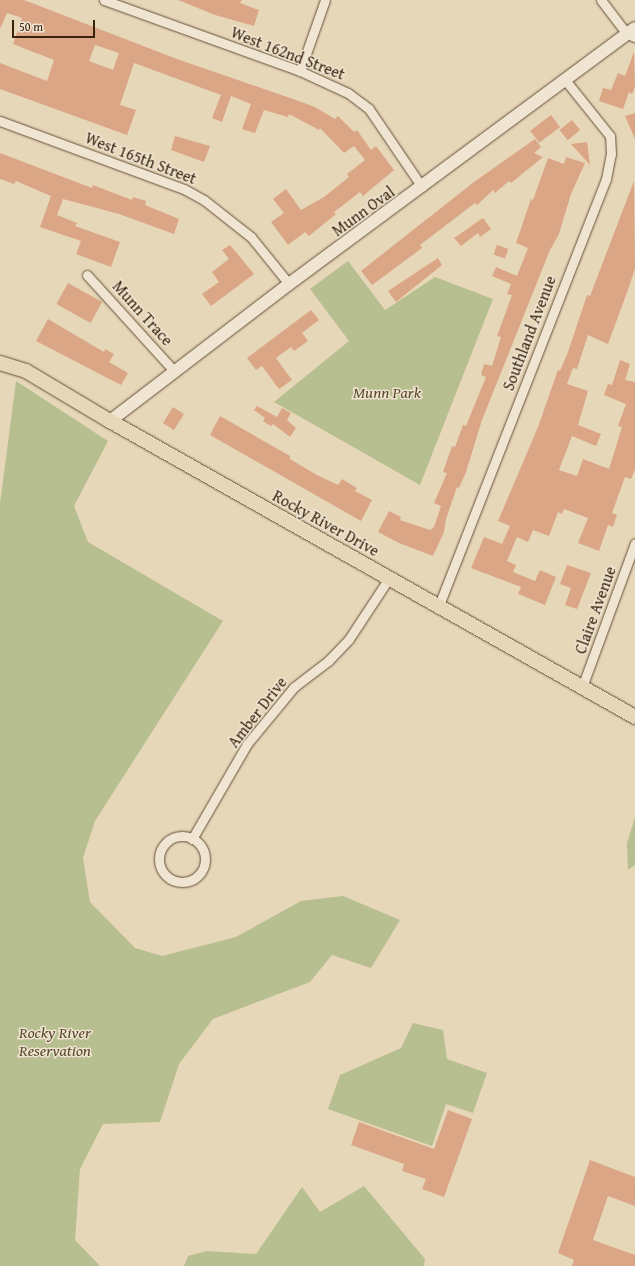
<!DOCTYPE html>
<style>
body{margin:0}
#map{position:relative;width:635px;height:1266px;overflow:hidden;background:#e7d7b9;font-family:"Gentium Book Plus",serif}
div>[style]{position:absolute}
.green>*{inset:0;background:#b7be8f}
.building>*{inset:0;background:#daa685;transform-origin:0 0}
.roads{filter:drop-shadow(0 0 1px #654f36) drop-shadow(0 0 1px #654f36)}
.street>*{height:9px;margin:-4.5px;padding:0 4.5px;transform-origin:4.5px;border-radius:4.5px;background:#efe5d2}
.street>.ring{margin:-4.5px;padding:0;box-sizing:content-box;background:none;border:9px solid #efe5d2;border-radius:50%}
.secondary>*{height:12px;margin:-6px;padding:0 6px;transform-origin:6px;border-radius:6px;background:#efe5d2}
.primary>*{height:14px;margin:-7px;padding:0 7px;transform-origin:7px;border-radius:7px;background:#e7d7b9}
span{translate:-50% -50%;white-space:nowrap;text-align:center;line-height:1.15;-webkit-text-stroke:3px #efe5d2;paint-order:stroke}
.street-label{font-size:16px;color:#3a220b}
.park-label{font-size:16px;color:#59492c;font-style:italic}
.scale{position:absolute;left:12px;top:20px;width:83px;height:18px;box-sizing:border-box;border:2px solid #3a220b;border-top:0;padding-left:5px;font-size:12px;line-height:14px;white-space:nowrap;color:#3a220b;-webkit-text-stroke:3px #efe5d2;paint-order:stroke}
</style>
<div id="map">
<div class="green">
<div style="clip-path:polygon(348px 261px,385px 310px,435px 277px,493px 299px,420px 485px,274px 402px,349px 341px,310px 289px)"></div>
<div style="clip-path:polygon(16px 381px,108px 441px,74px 506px,88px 542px,223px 621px,95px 821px,83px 858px,90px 902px,135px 948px,162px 956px,236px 937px,301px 901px,343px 896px,400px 920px,371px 968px,332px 955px,310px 982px,213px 1019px,179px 1064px,160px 1122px,103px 1124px,80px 1169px,75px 1240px,100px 1266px,0 1266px,0 504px)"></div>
<div style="clip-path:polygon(635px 817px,635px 865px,628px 870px,627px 843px)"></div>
<div style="clip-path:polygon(413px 1023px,443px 1030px,447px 1059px,487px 1073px,473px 1113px,446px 1104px,432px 1146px,328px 1109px,340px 1075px,401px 1048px)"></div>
<div style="clip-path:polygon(364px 1186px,425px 1259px,424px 1266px,184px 1266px,188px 1256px,207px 1251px,256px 1254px,302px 1187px,320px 1212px)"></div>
</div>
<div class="building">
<div style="clip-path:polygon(evenodd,0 0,24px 0,177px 59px,293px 99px,315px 107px,335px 119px,338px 116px,354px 132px,357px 130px,371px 150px,376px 146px,394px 170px,363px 196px,360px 192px,334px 212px,336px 214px,309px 236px,305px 232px,288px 245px,271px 222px,284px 213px,273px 199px,286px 189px,301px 210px,324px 197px,349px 177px,347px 174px,365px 160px,354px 146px,344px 153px,320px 128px,319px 130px,289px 114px,288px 117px,264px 110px,255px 133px,242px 129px,251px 104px,231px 96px,222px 122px,212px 118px,221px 95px,134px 63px,120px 105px,136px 110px,127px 135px,0 89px,0 63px,47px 81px,54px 60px,13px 44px,22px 18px,7px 13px,0 29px,0 0,95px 45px,119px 53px,113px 70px,89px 61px,95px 45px)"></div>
<div style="clip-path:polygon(178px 0,242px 0,240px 3px,259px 10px,254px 26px,215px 15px)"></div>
<div style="clip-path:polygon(634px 52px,635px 87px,632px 94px,629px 92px,623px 109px,599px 101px,603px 88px,611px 90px,618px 73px,625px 76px)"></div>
<div style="clip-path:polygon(635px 113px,635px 139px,625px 116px)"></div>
<div style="left:551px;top:115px;width:15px;height:26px;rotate:53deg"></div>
<div style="left:572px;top:120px;width:13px;height:16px;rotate:51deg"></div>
<div style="clip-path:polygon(175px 136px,210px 146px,204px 162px,171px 150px)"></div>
<div style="clip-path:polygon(535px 139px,541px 147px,534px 153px,543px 157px,511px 183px,509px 181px,495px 193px,493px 190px,477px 205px,475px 203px,420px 245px,422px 248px,372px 285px,361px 271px,474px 182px)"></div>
<div style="clip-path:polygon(587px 142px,590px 165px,571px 144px)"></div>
<div style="clip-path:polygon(0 153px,92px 188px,93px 185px,132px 200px,133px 197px,146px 201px,145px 205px,179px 219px,174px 234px,119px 214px,63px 199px,57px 215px,77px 223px,75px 226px,120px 242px,111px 267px,76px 254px,81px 241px,40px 227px,51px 196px,16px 181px,14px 184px,0 179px)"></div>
<div style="clip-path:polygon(566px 157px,585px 163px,571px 194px,559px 234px,550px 250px,482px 420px,466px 472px,459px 488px,457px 487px,446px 519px,444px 532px,433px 556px,399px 543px,378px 532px,389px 511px,401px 517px,400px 520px,430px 530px,434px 527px,441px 506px,434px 503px,447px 473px,443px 472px,452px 446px,455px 447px,463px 425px,466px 426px,486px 377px,481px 375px,484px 364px,492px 366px,501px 337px,497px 336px,512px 295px,507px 294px,511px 284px,492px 276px,496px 267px,517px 276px,528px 248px,516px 243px,531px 199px,533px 200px,548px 158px,564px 164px)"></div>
<div style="clip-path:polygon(634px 181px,635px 268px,629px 287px,608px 344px,588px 335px,577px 369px,573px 368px,567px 384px,588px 391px,578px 425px,601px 434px,596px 446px,572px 436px,559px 470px,577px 476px,583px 459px,609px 469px,622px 427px,618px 426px,626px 404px,604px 395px,608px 384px,612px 385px,620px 360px,630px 364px,625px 380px,635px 382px,635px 469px,631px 479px,625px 477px,612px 513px,617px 515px,613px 527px,608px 525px,599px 551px,578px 543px,588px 518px,564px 509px,562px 514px,558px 512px,549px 536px,533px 530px,528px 542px,517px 537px,507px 561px,516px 565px,513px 572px,535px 581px,540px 570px,556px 577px,545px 605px,518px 594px,521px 587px,471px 568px,484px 537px,502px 544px,510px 526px,498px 521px,538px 427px,558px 370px,560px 371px,568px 352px,587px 295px,590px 296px)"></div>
<div style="clip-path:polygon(483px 218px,491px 229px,480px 237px,478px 233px,461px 246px,454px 238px)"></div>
<div style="clip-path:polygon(230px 245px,254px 274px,211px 306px,202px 294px,219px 282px,212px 272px,229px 259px,222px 250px)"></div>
<div style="left:497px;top:245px;width:12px;height:10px;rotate:20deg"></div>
<div style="clip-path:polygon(438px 258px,442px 265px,396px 302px,388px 291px)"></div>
<div style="left:68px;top:283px;width:39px;height:24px;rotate:29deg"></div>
<div style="clip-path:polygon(311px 310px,319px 320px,302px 333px,308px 341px,294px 351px,291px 347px,276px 358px,292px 380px,279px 389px,262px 366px,256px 370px,247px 358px)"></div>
<div style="clip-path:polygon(48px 319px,104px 352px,105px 349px,114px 354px,109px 362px,128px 373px,121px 385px,36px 341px)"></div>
<div style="clip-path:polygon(257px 406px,277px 417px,282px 408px,291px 413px,287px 420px,296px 428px,290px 437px,273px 424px,271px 426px,263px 421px,265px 418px,254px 410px)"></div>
<div style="left:173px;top:407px;width:13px;height:19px;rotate:32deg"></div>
<div style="clip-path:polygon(220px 416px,290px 456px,290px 459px,317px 475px,338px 485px,342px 479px,357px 488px,355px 491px,372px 500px,361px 521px,210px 435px)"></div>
<div style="clip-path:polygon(567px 565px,591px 573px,577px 609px,565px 605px,571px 588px,560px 584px)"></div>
<div style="clip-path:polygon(448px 1110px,472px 1119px,444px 1197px,422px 1189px,426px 1179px,402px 1171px,404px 1164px,351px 1145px,359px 1122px,434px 1149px)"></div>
<div style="clip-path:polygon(590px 1160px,635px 1177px,635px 1206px,608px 1196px,593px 1240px,635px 1255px,635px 1266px,572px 1266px,574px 1260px,558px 1253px)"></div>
</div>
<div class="roads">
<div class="street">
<div style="left:104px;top:0;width:208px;rotate:19.9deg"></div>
<div style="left:300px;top:71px;width:53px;rotate:24.6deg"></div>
<div style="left:348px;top:93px;width:26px;rotate:37deg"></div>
<div style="left:369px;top:109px;width:94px;rotate:55.8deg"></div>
<div style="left:601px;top:0;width:43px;rotate:52.6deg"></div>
<div style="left:627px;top:34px;width:9px;rotate:21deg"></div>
<div style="left:300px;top:71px;width:75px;rotate:-70.6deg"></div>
<div style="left:0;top:121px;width:196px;rotate:20.3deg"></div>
<div style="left:184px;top:189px;width:23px;rotate:29deg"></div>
<div style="left:204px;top:200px;width:60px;rotate:38.2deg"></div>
<div style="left:251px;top:237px;width:60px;rotate:51deg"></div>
<div style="left:87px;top:275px;width:131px;rotate:47.8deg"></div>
<div style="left:439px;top:605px;width:458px;rotate:-68.6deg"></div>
<div style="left:606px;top:179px;width:25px;rotate:-79deg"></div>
<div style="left:611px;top:154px;width:18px;rotate:-93deg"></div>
<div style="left:610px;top:136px;width:70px;rotate:-128.7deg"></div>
<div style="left:582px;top:687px;width:153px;rotate:-69.8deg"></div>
<div class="ring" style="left:159px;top:836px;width:37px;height:37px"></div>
<div style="left:192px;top:839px;width:110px;rotate:-59.9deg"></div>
<div style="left:247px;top:744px;width:74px;rotate:-50.5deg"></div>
<div style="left:294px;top:687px;width:43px;rotate:-37.4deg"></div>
<div style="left:328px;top:661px;width:30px;rotate:-46deg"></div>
<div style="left:349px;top:639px;width:73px;rotate:-56.7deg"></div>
</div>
<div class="secondary">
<div style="left:110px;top:421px;width:225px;rotate:-37.4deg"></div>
<div style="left:289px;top:284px;width:430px;rotate:-36.5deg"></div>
</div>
<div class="primary">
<div style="left:0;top:363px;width:27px;rotate:17deg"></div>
<div style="left:26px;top:371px;width:98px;rotate:30.8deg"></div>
<div style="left:110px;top:421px;width:603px;rotate:29.41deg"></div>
</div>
</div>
<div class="street-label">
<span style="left:288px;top:53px;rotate:21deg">West 162nd Street</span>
<span style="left:141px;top:158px;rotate:21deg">West 165th Street</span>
<span style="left:363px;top:211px;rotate:-36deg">Munn Oval</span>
<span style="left:143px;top:313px;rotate:48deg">Munn Trace</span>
<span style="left:529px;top:333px;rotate:-69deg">Southland Avenue</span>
<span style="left:326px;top:523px;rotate:29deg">Rocky River Drive</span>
<span style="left:595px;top:610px;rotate:-70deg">Claire Avenue</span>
<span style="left:257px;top:712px;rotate:-52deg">Amber Drive</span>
</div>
<div class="park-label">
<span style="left:387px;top:392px">Munn Park</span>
<span style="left:55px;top:1041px">Rocky River<br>Reservation</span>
</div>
<div class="scale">50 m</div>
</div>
